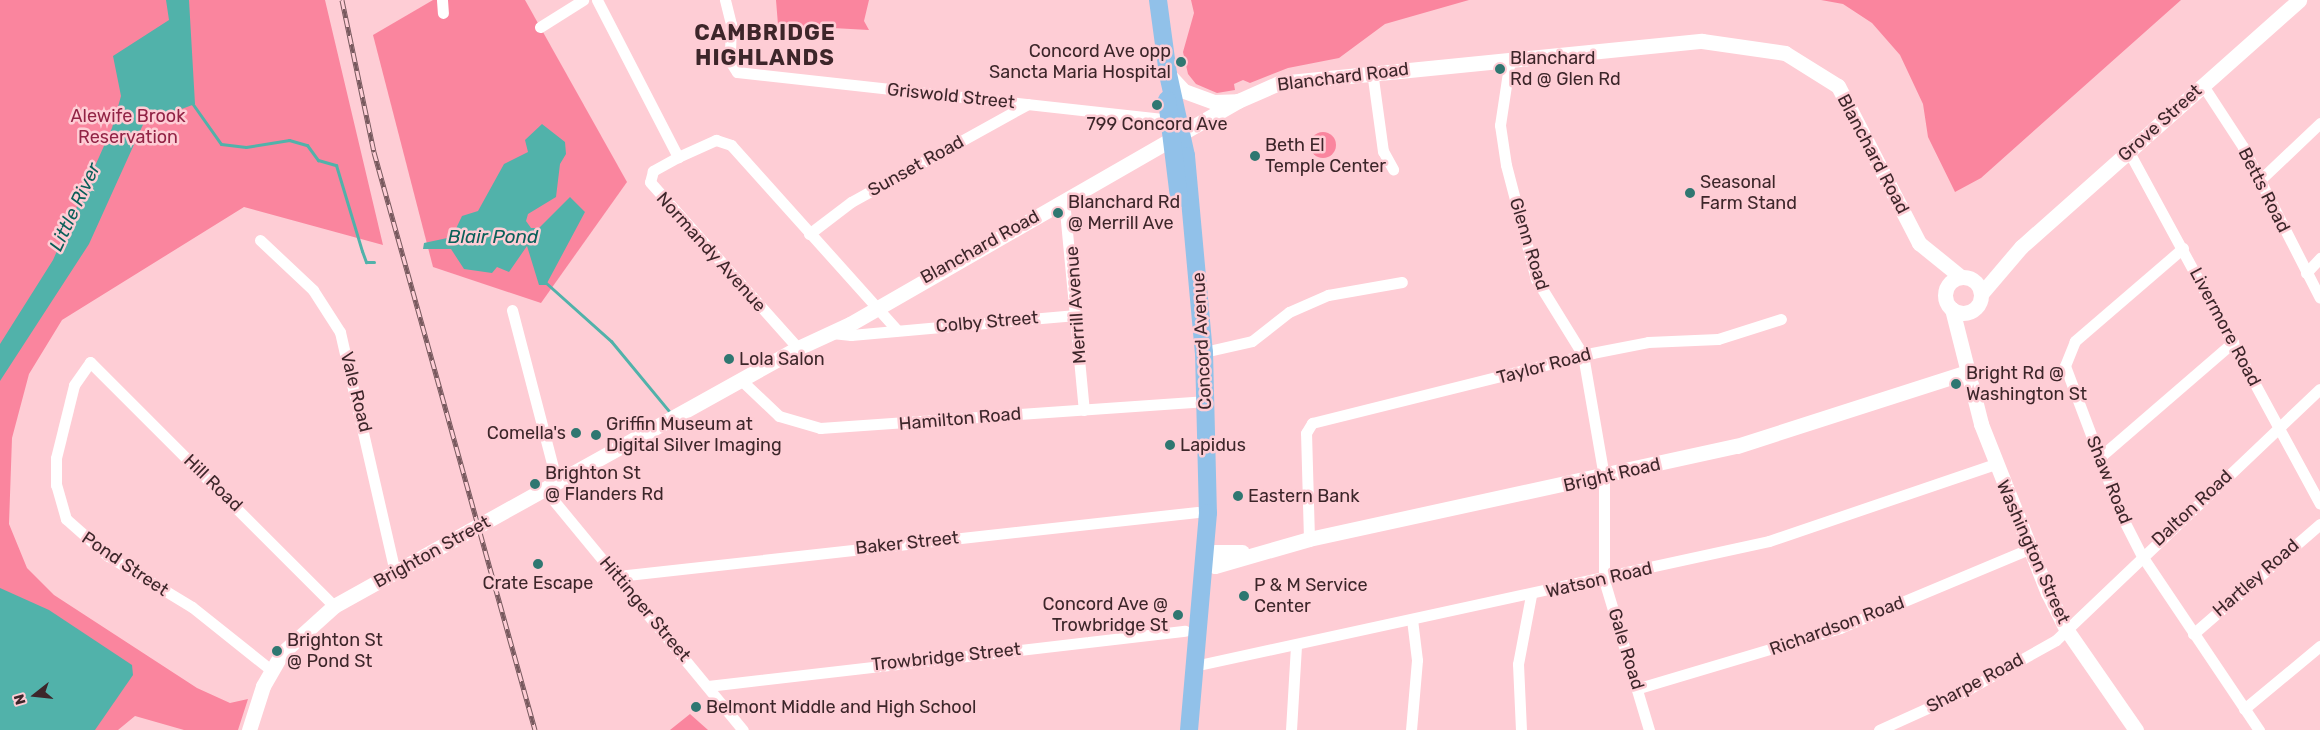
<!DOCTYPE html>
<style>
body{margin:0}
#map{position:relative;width:2320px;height:730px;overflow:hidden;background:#fecdd5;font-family:Rubik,sans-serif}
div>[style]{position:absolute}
.green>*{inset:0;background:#fa859e}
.round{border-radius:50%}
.water>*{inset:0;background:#51b2aa}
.stream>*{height:3px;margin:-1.5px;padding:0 1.5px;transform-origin:1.5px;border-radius:1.5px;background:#51b2aa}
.street>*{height:11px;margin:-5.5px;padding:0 5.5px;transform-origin:5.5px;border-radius:5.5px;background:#fff}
.secondary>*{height:15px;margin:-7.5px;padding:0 7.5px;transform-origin:7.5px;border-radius:7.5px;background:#fff}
.secondary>.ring{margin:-7.5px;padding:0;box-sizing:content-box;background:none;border:15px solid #fff;border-radius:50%}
.primary>*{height:18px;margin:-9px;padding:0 9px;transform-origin:9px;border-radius:9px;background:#91c1e9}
.rail>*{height:5px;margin-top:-2.5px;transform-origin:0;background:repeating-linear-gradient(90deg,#fecdd5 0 9px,#78595e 0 18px);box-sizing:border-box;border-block:1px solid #78595e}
.dots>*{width:14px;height:14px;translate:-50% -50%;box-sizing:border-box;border:2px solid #fecdd5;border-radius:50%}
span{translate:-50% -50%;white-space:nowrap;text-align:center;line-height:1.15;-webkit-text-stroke:5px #fecdd5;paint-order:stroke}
.poi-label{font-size:18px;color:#3d262a}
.right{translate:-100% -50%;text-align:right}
.left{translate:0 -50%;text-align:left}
.street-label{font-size:18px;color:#3d262a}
.park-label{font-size:18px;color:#922345}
.water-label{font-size:19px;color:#0a5f59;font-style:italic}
.district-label{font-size:22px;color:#3d262a;font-weight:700;letter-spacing:1px}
.north{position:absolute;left:10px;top:670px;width:50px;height:50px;-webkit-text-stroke:4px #fecdd5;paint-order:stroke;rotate:254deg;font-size:14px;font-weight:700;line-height:20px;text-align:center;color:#3d262a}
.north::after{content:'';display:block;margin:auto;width:18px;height:22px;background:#3d262a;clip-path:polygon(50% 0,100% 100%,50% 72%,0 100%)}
</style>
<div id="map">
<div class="green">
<div style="clip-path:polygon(0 0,325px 0,383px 245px,244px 207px,62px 320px,29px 374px,12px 438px,9px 524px,27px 568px,54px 595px,197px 688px,230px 703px,248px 699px,238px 730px,184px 730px,135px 716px,118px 730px,0 730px)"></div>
<div style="clip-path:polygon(433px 0,525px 0,627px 182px,541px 303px,433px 267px,373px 35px)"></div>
<div style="clip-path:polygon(776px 0,869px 0,864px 21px,869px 30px,778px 25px)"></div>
<div style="clip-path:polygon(1191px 0,1469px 0,1385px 24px,1339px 58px,1288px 68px,1250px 83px,1243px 80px,1234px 84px,1235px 90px,1217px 93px,1196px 84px,1188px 74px,1183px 52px,1194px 13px)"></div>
<div style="clip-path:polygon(1821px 0,2181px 0,1981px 178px,1955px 192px,1928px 137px,1923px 104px,1900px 55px,1872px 23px,1843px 4px)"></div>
<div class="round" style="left:1310px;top:132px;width:26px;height:26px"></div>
<div style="clip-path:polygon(690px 714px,708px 730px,670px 730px)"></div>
</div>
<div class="water">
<div style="clip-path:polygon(166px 0,189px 0,195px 104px,171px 113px,151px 112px,146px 118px,89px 244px,0 381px,0 344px,53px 260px,112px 128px,121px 96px,113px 56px,169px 20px)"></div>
<div style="clip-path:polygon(542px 124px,565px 142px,566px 154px,560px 164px,556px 197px,528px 214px,526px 221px,531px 228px,539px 228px,570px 197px,585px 212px,546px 285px,539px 285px,527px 246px,509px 272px,497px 267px,492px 273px,464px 269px,451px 249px,423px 249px,424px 243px,452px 237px,462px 216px,478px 211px,504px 164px,528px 152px,525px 140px)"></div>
<div style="clip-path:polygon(0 588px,49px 610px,132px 665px,133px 675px,95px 730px,0 730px)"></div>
</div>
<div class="stream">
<div style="left:192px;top:103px;width:50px;rotate:54.7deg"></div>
<div style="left:221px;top:144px;width:25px;rotate:7deg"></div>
<div style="left:246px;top:147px;width:44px;rotate:-9.2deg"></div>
<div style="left:289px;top:140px;width:19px;rotate:16deg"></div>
<div style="left:307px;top:145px;width:19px;rotate:54deg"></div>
<div style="left:318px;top:160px;width:19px;rotate:16deg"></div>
<div style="left:336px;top:165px;width:90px;rotate:73.2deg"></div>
<div style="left:362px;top:251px;width:12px;rotate:70deg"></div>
<div style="left:366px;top:262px;width:8px"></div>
<div style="left:545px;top:282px;width:89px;rotate:41.8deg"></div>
<div style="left:611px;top:341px;width:91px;rotate:50.4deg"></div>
</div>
<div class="street">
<div style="left:442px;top:0;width:13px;rotate:86deg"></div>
<div style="left:597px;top:0;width:177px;rotate:62.7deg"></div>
<div style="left:678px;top:157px;width:29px;rotate:151deg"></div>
<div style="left:653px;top:171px;width:11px;rotate:105deg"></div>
<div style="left:650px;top:182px;width:222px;rotate:48.3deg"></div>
<div style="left:725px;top:0;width:25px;rotate:76deg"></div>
<div style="left:731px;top:24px;width:37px;rotate:92deg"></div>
<div style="left:730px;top:61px;width:13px;rotate:58deg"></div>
<div style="left:737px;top:72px;width:435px;rotate:6.3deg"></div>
<div style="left:540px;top:27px;width:51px;rotate:-32.1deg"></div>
<div style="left:1510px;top:59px;width:67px;rotate:98.6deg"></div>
<div style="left:1500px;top:125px;width:40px;rotate:81.5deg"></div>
<div style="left:1506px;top:165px;width:118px;rotate:75.3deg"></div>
<div style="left:1536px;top:279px;width:89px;rotate:58.3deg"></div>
<div style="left:1583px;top:355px;width:124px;rotate:80.2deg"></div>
<div style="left:1604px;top:477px;width:103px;rotate:90deg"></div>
<div style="left:1604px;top:580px;width:157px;rotate:73.3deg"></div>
<div style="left:1372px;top:71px;width:81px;rotate:82.2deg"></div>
<div style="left:1383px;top:151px;width:21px;rotate:61deg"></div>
<div style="left:2202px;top:84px;width:75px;rotate:56.9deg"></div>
<div style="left:2243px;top:147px;width:169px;rotate:63deg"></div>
<div style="left:2129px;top:152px;width:400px;rotate:61.5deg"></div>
<div style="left:678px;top:157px;width:42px;rotate:-24.1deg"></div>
<div style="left:716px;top:140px;width:16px;rotate:18deg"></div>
<div style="left:731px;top:145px;width:249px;rotate:48.1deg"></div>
<div style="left:2260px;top:180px;width:83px;rotate:-43.5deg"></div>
<div style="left:1064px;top:200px;width:211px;rotate:84.6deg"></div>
<div style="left:809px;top:234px;width:53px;rotate:-37.3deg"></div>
<div style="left:851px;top:202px;width:202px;rotate:-29deg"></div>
<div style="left:260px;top:240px;width:73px;rotate:43.3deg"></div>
<div style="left:313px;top:290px;width:50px;rotate:57.3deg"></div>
<div style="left:340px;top:332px;width:247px;rotate:77.1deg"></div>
<div style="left:2183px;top:248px;width:143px;rotate:139.3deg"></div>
<div style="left:2075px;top:341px;width:27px;rotate:112deg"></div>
<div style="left:2065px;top:366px;width:161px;rotate:69.3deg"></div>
<div style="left:2122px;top:517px;width:44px;rotate:62.9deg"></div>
<div style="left:2142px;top:556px;width:210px;rotate:56.1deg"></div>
<div style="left:2306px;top:273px;width:21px;rotate:-47deg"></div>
<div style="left:512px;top:310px;width:179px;rotate:75.4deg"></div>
<div style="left:832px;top:333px;width:19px;rotate:6deg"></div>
<div style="left:851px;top:335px;width:226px;rotate:-5.1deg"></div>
<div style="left:1204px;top:352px;width:49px;rotate:-12.9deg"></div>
<div style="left:1252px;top:341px;width:47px;rotate:-38.1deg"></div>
<div style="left:1289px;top:312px;width:43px;rotate:-23.6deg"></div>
<div style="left:1328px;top:295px;width:75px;rotate:-10deg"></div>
<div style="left:741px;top:380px;width:52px;rotate:43.5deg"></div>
<div style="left:779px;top:416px;width:43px;rotate:16.3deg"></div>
<div style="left:820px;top:428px;width:377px;rotate:-4deg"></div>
<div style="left:2100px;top:457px;width:176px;rotate:-40.8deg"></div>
<div style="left:545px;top:490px;width:311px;rotate:50.5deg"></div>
<div style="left:1309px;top:539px;width:106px;rotate:-91.6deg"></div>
<div style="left:1306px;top:433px;width:12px;rotate:-59deg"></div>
<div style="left:1312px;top:423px;width:289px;rotate:-14deg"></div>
<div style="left:1592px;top:353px;width:57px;rotate:-11.1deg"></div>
<div style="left:1648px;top:342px;width:70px;rotate:-2.5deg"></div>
<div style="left:1718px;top:339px;width:66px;rotate:-17.6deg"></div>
<div style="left:618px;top:576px;width:583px;rotate:-6.31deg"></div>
<div style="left:2193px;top:634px;width:168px;rotate:-40.9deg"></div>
<div style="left:1194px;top:666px;width:588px;rotate:-12.26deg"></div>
<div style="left:1769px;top:541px;width:239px;rotate:-18.8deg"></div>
<div style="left:271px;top:670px;width:101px;rotate:-141.4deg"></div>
<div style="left:192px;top:607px;width:98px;rotate:-148.7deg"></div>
<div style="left:108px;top:556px;width:56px;rotate:-138.6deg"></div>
<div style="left:66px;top:519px;width:35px;rotate:-106deg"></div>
<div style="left:56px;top:485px;width:27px;rotate:-90deg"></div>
<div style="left:56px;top:458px;width:75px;rotate:-76.1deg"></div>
<div style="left:74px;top:385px;width:28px;rotate:-55deg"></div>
<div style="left:90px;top:362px;width:345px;rotate:45deg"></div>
<div style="left:708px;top:686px;width:480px;rotate:-6.6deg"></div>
<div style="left:1639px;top:688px;width:210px;rotate:-16.6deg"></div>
<div style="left:1840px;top:628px;width:205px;rotate:-22.7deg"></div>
<div style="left:2244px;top:709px;width:99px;rotate:-39.7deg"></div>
<div style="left:1291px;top:730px;width:85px;rotate:-86.6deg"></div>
<div style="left:1411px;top:730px;width:70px;rotate:-85.1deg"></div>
<div style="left:1417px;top:660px;width:39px;rotate:-97deg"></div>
<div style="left:1521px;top:730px;width:66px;rotate:-92.6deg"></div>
<div style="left:1518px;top:664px;width:70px;rotate:-79.3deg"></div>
<div style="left:1879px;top:730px;width:97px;rotate:-24.4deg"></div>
<div style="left:1967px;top:690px;width:102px;rotate:-29.3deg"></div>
<div style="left:2056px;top:640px;width:364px;rotate:-43.6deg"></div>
</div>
<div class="secondary">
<div style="left:1168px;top:74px;width:23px;rotate:47deg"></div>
<div style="left:1184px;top:91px;width:32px;rotate:20deg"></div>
<div style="left:1214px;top:102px;width:23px;rotate:-2deg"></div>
<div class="ring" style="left:1945px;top:277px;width:21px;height:21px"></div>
<div style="left:1981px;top:294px;width:62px;rotate:-49.6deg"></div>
<div style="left:2021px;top:247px;width:372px;rotate:-41.6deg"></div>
<div style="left:1952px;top:309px;width:119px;rotate:75.8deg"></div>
<div style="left:1981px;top:424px;width:182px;rotate:68.4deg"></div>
<div style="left:2048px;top:593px;width:40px;rotate:63.4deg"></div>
<div style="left:2066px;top:629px;width:123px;rotate:55.3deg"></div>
<div style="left:1203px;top:560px;width:13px;rotate:27deg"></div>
<div style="left:1215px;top:566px;width:98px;rotate:-16deg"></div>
<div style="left:1309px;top:539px;width:438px;rotate:-12.3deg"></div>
<div style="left:1737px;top:446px;width:239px;rotate:-17.8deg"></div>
<div style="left:1203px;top:560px;width:15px;rotate:-32deg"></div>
<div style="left:1216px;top:552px;width:26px"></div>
<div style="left:249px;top:730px;width:46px;rotate:-72.3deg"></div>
<div style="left:263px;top:686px;width:38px;rotate:-60deg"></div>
<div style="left:282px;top:653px;width:70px;rotate:-42.1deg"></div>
<div style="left:334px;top:606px;width:531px;rotate:-29.08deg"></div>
<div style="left:798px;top:348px;width:57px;rotate:-24.8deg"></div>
<div style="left:850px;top:324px;width:448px;rotate:-29.9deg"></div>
<div style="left:1238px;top:101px;width:45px;rotate:-23.7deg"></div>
<div style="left:1279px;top:83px;width:425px;rotate:-5.7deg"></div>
<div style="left:1702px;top:41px;width:84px;rotate:8.2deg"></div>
<div style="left:1785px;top:53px;width:62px;rotate:31.9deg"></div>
<div style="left:1838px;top:86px;width:177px;rotate:62.7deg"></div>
<div style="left:1919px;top:243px;width:54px;rotate:39deg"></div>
</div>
<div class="primary">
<div style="left:1158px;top:0;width:75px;rotate:82.3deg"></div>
<div style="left:1168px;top:74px;width:84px;rotate:77.6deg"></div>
<div style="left:1186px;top:156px;width:197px;rotate:84.8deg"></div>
<div style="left:1204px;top:352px;width:161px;rotate:88.6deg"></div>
<div style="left:1208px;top:513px;width:218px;rotate:95deg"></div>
<div style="left:1167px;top:100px;width:99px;rotate:83deg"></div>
</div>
<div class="rail">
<div style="left:342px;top:0;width:155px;rotate:78.1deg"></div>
<div style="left:374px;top:152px;width:600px;rotate:74.43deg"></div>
</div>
<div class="dots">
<div style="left:1181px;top:62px;background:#2f7771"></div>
<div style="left:1500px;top:69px;background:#2f7771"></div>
<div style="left:1157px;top:105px;background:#2f7771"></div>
<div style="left:1255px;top:156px;background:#2f7771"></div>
<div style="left:1690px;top:193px;background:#2f7771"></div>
<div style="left:1058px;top:213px;background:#2f7771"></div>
<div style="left:729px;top:359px;background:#2f7771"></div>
<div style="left:1956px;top:384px;background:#2f7771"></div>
<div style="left:576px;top:433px;background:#2f7771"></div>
<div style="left:596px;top:435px;background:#2f7771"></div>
<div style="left:1170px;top:445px;background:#2f7771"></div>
<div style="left:535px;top:484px;background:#2f7771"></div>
<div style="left:1238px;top:496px;background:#2f7771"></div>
<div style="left:538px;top:564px;background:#2f7771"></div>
<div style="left:1244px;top:596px;background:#2f7771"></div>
<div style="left:1178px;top:615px;background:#2f7771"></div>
<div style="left:277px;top:651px;background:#2f7771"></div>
<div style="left:696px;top:707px;background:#2f7771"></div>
</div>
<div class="poi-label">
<span class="right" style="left:1171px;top:62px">Concord Ave opp<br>Sancta Maria Hospital</span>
<span class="left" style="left:1510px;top:69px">Blanchard<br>Rd @ Glen Rd</span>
<span style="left:1157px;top:124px">799 Concord Ave</span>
<span class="left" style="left:1265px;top:156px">Beth El<br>Temple Center</span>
<span class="left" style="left:1700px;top:193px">Seasonal<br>Farm Stand</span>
<span class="left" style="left:1068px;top:213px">Blanchard Rd<br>@ Merrill Ave</span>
<span class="left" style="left:739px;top:359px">Lola Salon</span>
<span class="left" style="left:1966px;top:384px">Bright Rd @<br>Washington St</span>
<span class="left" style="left:606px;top:435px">Griffin Museum at<br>Digital Silver Imaging</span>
<span class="right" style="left:566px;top:433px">Comella's</span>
<span class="left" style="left:1180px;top:445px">Lapidus</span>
<span class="left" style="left:545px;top:484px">Brighton St<br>@ Flanders Rd</span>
<span class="left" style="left:1248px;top:496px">Eastern Bank</span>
<span style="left:538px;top:583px">Crate Escape</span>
<span class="left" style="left:1254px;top:596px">P &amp; M Service<br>Center</span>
<span class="right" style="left:1168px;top:615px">Concord Ave @<br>Trowbridge St</span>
<span class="left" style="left:287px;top:651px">Brighton St<br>@ Pond St</span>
<span class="left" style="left:706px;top:707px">Belmont Middle and High School</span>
</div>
<div class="street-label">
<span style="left:1343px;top:77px;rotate:-7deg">Blanchard Road</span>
<span style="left:951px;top:96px;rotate:6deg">Griswold Street</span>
<span style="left:2160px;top:123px;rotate:-42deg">Grove Street</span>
<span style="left:1873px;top:154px;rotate:62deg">Blanchard Road</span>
<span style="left:916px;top:166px;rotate:-29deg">Sunset Road</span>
<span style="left:2264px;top:190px;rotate:63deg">Betts Road</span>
<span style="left:1529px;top:244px;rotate:73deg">Glenn Road</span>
<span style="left:980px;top:247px;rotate:-29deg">Blanchard Road</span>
<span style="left:711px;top:252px;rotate:48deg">Normandy Avenue</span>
<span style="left:1076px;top:305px;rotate:-94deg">Merrill Avenue</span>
<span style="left:987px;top:322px;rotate:-5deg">Colby Street</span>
<span style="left:2225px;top:327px;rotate:62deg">Livermore Road</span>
<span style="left:1202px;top:341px;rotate:-93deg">Concord Avenue</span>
<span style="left:1544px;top:366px;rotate:-15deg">Taylor Road</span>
<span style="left:356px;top:392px;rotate:76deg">Vale Road</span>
<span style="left:960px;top:419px;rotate:-5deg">Hamilton Road</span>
<span style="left:1612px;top:475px;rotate:-13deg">Bright Road</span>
<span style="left:2109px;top:480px;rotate:68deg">Shaw Road</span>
<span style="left:213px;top:483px;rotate:44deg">Hill Road</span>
<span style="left:2192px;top:508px;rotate:-43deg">Dalton Road</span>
<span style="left:907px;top:543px;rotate:-6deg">Baker Street</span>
<span style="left:432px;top:552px;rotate:-29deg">Brighton Street</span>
<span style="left:2033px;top:552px;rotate:66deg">Washington Street</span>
<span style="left:125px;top:564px;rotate:34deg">Pond Street</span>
<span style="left:2256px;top:578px;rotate:-41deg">Hartley Road</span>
<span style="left:1599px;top:580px;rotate:-13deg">Watson Road</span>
<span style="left:645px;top:609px;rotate:50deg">Hittinger Street</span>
<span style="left:1837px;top:626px;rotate:-20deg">Richardson Road</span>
<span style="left:1626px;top:649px;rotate:73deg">Gale Road</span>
<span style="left:946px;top:657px;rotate:-6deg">Trowbridge Street</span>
<span style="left:1975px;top:683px;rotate:-28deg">Sharpe Road</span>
</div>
<div class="park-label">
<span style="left:128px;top:127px">Alewife Brook<br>Reservation</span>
</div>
<div class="water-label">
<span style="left:75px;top:207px;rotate:-65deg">Little River</span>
<span style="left:493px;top:237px">Blair Pond</span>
</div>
<div class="district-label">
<span style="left:765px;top:45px">CAMBRIDGE<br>HIGHLANDS</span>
</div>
<div class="north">N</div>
</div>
